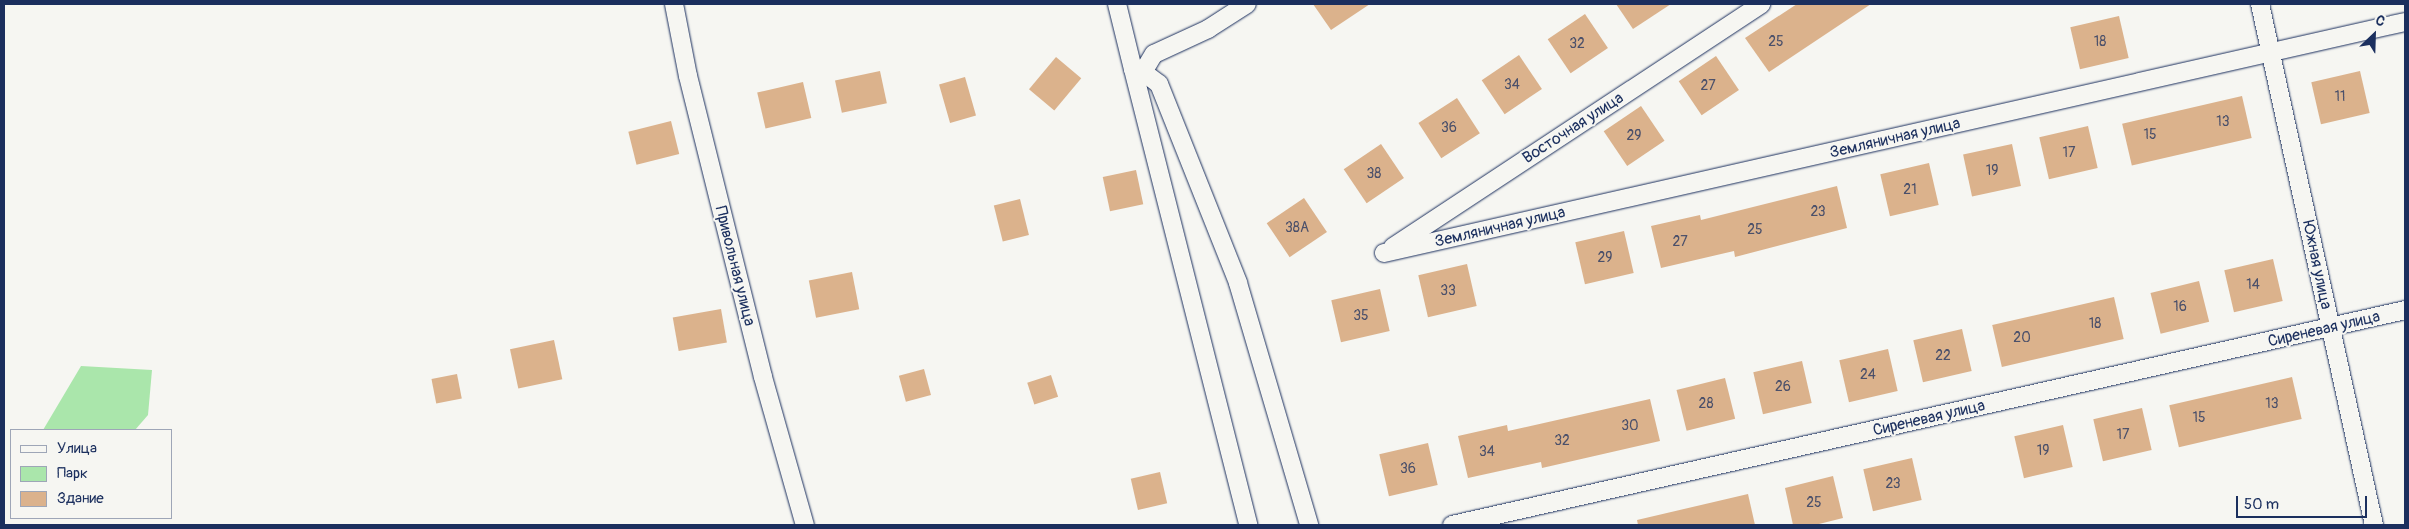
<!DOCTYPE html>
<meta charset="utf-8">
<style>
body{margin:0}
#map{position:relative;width:2409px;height:529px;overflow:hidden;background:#f6f6f2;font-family:Pangolin,sans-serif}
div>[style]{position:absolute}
.green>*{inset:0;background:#aae6ab}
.building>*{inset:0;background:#dbb28c;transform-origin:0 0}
.roads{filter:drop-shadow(0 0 1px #1b2f5e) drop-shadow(0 0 1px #1b2f5e)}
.minor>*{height:18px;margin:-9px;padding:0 9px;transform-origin:9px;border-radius:9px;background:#f6f6f2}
span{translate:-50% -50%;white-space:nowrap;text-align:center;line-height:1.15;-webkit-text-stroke:4px #f6f6f2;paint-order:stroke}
.number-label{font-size:14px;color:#4b506a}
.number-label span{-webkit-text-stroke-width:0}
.street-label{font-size:16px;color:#1b2f5e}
.frame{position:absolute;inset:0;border:5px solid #1b2f5e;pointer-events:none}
.legend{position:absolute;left:10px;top:429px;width:162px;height:90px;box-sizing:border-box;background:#f6f6f2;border:1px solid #9ea6b7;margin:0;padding:6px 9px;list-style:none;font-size:15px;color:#1b2f5e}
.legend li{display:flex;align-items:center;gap:10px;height:25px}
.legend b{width:25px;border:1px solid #9ea6b7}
.north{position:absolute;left:2349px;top:10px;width:50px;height:50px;-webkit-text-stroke:4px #f6f6f2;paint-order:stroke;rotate:24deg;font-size:14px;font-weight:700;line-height:20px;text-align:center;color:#1b2f5e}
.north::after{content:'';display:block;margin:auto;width:18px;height:22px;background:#1b2f5e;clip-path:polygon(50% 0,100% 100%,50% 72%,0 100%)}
.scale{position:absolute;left:2236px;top:496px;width:131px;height:22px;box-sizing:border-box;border:2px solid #1b2f5e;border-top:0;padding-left:6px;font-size:15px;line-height:18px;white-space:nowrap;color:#1b2f5e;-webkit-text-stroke:4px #f6f6f2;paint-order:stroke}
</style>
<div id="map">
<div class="green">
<div style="clip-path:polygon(81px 366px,152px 370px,148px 415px,135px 430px,43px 430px)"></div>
</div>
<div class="building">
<div style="clip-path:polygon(1313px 4px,1370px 4px,1331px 30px)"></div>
<div style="clip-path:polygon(1616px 4px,1671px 4px,1633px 29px)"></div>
<div style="clip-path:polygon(1797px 4px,1871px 4px,1769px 72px,1745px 38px)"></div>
<div style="left:1585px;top:14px;width:41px;height:45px;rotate:56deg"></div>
<div style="left:2119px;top:16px;width:43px;height:50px;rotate:77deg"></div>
<div style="left:1519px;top:55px;width:41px;height:45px;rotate:56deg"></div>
<div style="left:1716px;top:56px;width:41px;height:45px;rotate:56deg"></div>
<div style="left:1056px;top:57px;width:33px;height:42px;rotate:40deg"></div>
<div style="left:880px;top:71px;width:33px;height:46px;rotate:78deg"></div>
<div style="left:2360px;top:71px;width:43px;height:50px;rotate:77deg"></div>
<div style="left:965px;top:77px;width:40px;height:27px;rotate:74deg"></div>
<div style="left:803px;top:82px;width:37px;height:47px;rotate:77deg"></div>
<div style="left:2242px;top:96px;width:43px;height:123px;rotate:77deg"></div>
<div style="left:1457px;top:98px;width:42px;height:46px;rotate:57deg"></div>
<div style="left:1641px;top:106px;width:42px;height:45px;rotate:56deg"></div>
<div style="left:671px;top:121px;width:34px;height:44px;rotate:76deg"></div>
<div style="left:2088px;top:126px;width:43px;height:50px;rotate:77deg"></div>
<div style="left:1381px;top:144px;width:41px;height:45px;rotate:56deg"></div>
<div style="left:2012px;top:144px;width:43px;height:50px;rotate:78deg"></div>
<div style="left:1929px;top:163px;width:43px;height:50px;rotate:77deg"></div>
<div style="left:1136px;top:170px;width:35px;height:34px;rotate:78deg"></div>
<div style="clip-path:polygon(1837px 186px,1847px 228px,1735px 257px,1734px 251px,1661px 268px,1651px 226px,1700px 215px,1701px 220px)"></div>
<div style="left:1304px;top:198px;width:41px;height:45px;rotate:56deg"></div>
<div style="left:1020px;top:199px;width:37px;height:27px;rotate:76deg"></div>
<div style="left:1624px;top:231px;width:43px;height:50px;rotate:77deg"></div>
<div style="left:2273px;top:259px;width:43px;height:50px;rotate:77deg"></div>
<div style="left:1467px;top:264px;width:43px;height:50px;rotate:77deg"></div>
<div style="left:852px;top:272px;width:38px;height:44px;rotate:79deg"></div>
<div style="left:2199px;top:281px;width:42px;height:50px;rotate:76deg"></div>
<div style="left:1380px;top:289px;width:43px;height:50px;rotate:77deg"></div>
<div style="left:2114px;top:297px;width:43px;height:125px;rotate:77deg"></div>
<div style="left:721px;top:309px;width:34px;height:49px;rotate:80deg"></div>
<div style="left:1962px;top:329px;width:43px;height:50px;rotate:77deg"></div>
<div style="left:554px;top:340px;width:40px;height:45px;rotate:78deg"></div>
<div style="left:1888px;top:349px;width:43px;height:50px;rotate:77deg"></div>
<div style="left:1802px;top:361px;width:43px;height:50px;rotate:77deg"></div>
<div style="left:924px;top:369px;width:27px;height:26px;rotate:75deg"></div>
<div style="left:457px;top:374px;width:25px;height:26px;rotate:79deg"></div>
<div style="left:1051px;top:375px;width:23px;height:25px;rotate:72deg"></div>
<div style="left:2292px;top:377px;width:43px;height:126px;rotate:77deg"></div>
<div style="left:1725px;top:378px;width:42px;height:50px;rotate:76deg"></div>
<div style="clip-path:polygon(1650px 399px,1660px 441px,1542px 468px,1541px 462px,1468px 478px,1458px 436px,1507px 425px,1508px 431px)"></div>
<div style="left:2142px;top:408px;width:43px;height:50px;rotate:77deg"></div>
<div style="left:2063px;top:425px;width:43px;height:50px;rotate:77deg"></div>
<div style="left:1428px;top:443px;width:43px;height:50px;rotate:77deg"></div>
<div style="left:1912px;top:458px;width:43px;height:50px;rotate:77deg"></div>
<div style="left:1160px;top:472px;width:32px;height:30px;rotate:77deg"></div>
<div style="clip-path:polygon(1833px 476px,1843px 518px,1815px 525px,1793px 525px,1785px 488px)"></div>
<div style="clip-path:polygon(1748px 494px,1755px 525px,1638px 525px,1637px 520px)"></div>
</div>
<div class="roads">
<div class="minor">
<div style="left:674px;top:4px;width:73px;rotate:79deg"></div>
<div style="left:688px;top:76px;width:310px;rotate:76deg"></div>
<div style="left:763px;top:377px;width:154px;rotate:74.2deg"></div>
<div style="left:1117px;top:4px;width:67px;rotate:76.2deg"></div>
<div style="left:1133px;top:69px;width:10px;rotate:17deg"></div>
<div style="left:1143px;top:72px;width:20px;rotate:37deg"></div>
<div style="left:1159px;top:84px;width:214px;rotate:68.3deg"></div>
<div style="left:1238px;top:283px;width:252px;rotate:73.6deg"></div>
<div style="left:2260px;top:4px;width:533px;rotate:77.66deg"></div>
<div style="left:1133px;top:69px;width:470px;rotate:75.8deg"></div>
<div style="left:1143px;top:72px;width:21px;rotate:-59deg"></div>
<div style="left:1154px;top:54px;width:60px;rotate:-24.8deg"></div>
<div style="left:1208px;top:29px;width:46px;rotate:-32.7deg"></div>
<div style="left:1393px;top:247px;width:441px;rotate:-33.4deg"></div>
<div style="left:1384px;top:253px;width:1047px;rotate:-12.75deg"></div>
<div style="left:1452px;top:525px;width:977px;rotate:-12.71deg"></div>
</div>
</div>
<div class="number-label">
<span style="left:1776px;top:42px">25</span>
<span style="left:2100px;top:42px">18</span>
<span style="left:1577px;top:44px">32</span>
<span style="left:1512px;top:85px">34</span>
<span style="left:1708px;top:86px">27</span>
<span style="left:2340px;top:97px">11</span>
<span style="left:2223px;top:122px">13</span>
<span style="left:1449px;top:128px">36</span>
<span style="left:2150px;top:135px">15</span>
<span style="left:1634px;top:136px">29</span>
<span style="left:2069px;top:153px">17</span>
<span style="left:1992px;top:171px">19</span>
<span style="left:1374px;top:174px">38</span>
<span style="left:1910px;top:190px">21</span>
<span style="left:1818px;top:212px">23</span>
<span style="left:1297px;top:228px">38А</span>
<span style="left:1755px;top:230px">25</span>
<span style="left:1680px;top:242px">27</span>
<span style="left:1605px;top:258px">29</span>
<span style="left:2253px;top:285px">14</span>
<span style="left:1448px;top:291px">33</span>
<span style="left:2180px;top:307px">16</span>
<span style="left:1361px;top:316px">35</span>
<span style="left:2095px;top:324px">18</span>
<span style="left:2022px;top:338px">20</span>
<span style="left:1943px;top:356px">22</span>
<span style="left:1868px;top:375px">24</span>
<span style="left:1783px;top:387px">26</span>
<span style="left:1706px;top:404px">28</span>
<span style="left:2272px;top:404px">13</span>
<span style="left:2199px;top:418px">15</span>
<span style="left:1630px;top:426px">30</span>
<span style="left:2123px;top:435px">17</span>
<span style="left:1562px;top:441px">32</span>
<span style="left:2043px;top:451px">19</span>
<span style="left:1487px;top:452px">34</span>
<span style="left:1408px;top:469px">36</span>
<span style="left:1893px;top:484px">23</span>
<span style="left:1814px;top:503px">25</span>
</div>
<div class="street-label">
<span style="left:1573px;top:128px;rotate:-33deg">Восточная улица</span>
<span style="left:1895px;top:138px;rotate:-13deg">Земляничная улица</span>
<span style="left:1500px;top:227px;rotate:-13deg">Земляничная улица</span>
<span style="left:2317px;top:265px;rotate:78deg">Южная улица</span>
<span style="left:735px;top:266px;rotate:76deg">Привольная улица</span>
<span style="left:2324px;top:329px;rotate:-13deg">Сиреневая улица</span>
<span style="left:1929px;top:418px;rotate:-13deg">Сиреневая улица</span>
</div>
<div class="frame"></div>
<ul class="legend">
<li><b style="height:6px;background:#f6f6f2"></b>Улица</li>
<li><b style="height:14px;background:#aae6ab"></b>Парк</li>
<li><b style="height:14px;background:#dbb28c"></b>Здание</li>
</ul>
<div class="north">С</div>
<div class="scale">50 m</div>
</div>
